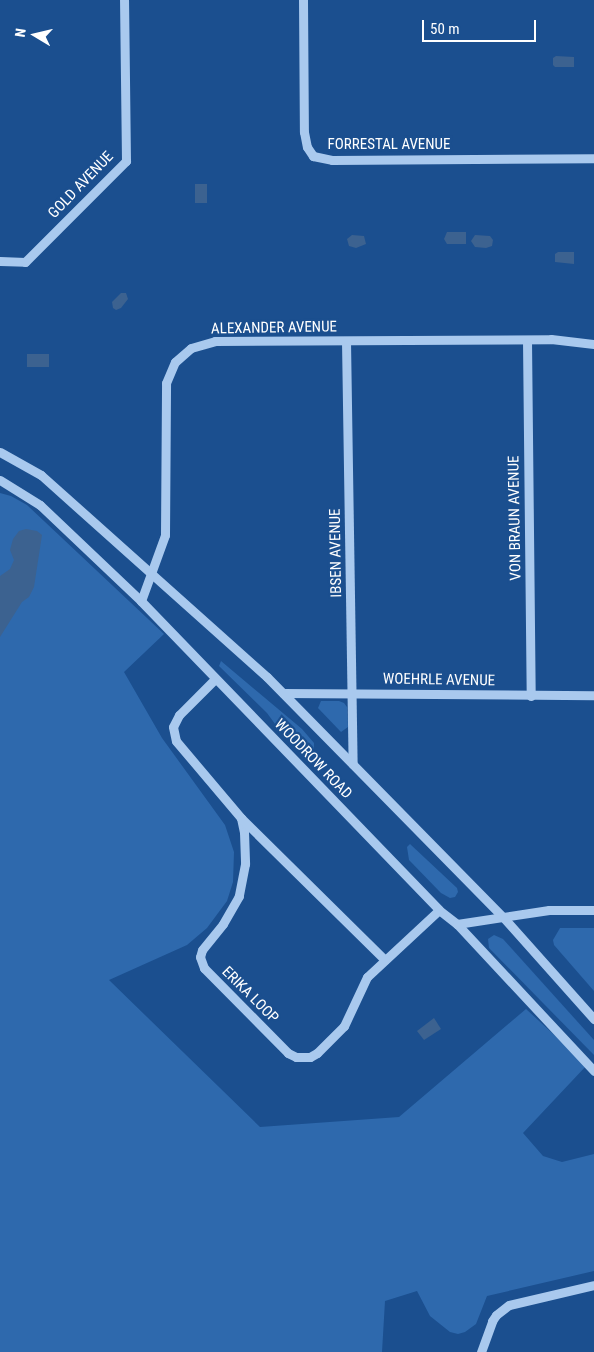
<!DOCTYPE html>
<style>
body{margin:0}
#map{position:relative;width:594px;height:1352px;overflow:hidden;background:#1b4f8f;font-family:"Roboto Condensed",sans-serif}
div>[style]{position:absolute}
.green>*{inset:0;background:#2e69ad}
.water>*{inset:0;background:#3c6290;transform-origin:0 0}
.minor>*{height:9px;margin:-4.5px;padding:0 4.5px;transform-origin:4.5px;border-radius:4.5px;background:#a9c9ee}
span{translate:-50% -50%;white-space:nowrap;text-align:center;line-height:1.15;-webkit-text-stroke:4.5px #1b4f8f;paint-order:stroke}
.street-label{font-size:15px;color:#fff}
.north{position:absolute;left:10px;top:10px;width:50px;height:50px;-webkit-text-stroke:4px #1b4f8f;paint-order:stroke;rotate:279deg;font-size:14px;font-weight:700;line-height:20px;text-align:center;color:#fff}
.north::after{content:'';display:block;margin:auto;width:18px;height:22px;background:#fff;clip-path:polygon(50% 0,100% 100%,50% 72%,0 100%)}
.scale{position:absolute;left:422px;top:20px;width:114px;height:22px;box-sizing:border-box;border:2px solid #fff;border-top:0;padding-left:6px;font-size:15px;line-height:18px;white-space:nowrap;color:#fff;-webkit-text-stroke:4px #1b4f8f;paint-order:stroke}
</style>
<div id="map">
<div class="green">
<div style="clip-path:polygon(0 493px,11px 496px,27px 505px,164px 634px,124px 672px,162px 738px,225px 825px,234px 852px,233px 882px,227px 901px,207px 928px,187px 945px,109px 980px,260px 1127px,399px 1117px,526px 1009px,587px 1065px,523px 1133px,543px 1156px,562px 1162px,594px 1154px,594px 1271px,487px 1296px,476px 1324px,465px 1332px,458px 1334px,450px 1332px,430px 1316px,417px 1291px,385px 1301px,382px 1352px,0 1352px)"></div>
<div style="clip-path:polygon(221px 661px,302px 729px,314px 743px,314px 752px,305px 751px,288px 733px,278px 728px,267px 713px,219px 666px)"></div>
<div style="clip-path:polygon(321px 701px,339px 701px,344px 703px,347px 707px,348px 727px,341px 732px,318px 708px)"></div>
<div style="clip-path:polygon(410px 844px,457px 888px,458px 892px,455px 897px,450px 898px,441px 893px,409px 860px,407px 847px)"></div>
<div style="clip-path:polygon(560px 928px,594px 928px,594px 991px,554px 945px,553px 940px)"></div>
<div style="clip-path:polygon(494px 935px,503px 939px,594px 1040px,594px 1055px,489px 948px,488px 939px)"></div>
</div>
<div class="water">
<div style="clip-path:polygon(556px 56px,574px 57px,574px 67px,555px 67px,553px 65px,553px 58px)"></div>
<div style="left:195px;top:184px;width:12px;height:19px"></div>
<div style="clip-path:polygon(447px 232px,466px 232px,466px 244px,447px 244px,444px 239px)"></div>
<div style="clip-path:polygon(352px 235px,364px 236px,366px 244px,356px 248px,349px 246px,347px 239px)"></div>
<div style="clip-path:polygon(475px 235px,490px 236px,493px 240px,492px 246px,486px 248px,475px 247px,471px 241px)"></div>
<div style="clip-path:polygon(558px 252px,574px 252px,574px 264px,555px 262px,555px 254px)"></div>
<div style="clip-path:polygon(121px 293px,126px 293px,128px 299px,121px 308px,116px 310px,113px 308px,112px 302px)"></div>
<div style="left:27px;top:354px;width:22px;height:13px"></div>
<div style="clip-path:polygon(26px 529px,37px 531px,42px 535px,34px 587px,29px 597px,22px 602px,0 637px,0 576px,10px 569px,14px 560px,10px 550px,13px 539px,19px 531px)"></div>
<div style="clip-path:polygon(434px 1018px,441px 1029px,424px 1040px,417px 1031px)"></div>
</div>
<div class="minor">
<div style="left:303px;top:0;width:132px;rotate:89.6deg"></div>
<div style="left:304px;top:132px;width:15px;rotate:79deg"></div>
<div style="left:307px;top:147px;width:11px;rotate:56deg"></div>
<div style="left:313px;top:156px;width:19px;rotate:12deg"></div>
<div style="left:332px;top:160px;width:262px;rotate:-0.4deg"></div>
<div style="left:0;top:261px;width:25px;rotate:2deg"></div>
<div style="left:25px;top:262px;width:143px;rotate:-45deg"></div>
<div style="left:126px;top:161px;width:161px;rotate:-90.7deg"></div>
<div style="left:527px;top:340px;width:356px;rotate:89.4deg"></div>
<div style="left:346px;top:341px;width:423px;rotate:89.1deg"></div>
<div style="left:0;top:452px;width:47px;rotate:29.3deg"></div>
<div style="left:41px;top:475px;width:303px;rotate:41.8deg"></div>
<div style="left:267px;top:677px;width:337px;rotate:45.5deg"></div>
<div style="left:503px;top:917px;width:137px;rotate:48.3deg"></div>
<div style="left:0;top:480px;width:47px;rotate:32deg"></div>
<div style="left:40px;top:505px;width:139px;rotate:43.5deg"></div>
<div style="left:141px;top:601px;width:429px;rotate:46deg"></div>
<div style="left:439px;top:910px;width:23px;rotate:38deg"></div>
<div style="left:457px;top:924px;width:201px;rotate:47deg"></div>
<div style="left:141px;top:601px;width:70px;rotate:-70deg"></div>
<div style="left:165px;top:535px;width:152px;rotate:-89.6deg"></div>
<div style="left:166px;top:383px;width:23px;rotate:-67deg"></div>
<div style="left:175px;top:362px;width:21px;rotate:-41deg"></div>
<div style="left:191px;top:348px;width:25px;rotate:-16deg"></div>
<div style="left:215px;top:341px;width:336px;rotate:-0.3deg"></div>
<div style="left:551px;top:339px;width:43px;rotate:6.6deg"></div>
<div style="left:215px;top:679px;width:51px;rotate:135deg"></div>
<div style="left:179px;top:715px;width:13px;rotate:117deg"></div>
<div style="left:173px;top:727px;width:14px;rotate:78deg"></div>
<div style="left:176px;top:741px;width:101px;rotate:49.8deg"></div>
<div style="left:241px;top:818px;width:14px;rotate:78deg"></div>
<div style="left:244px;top:832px;width:32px;rotate:88deg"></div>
<div style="left:245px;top:864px;width:33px;rotate:101deg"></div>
<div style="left:239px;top:896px;width:32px;rotate:120deg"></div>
<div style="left:223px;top:924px;width:33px;rotate:129deg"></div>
<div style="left:202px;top:950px;width:7px;rotate:106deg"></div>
<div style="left:200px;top:957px;width:12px;rotate:70deg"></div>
<div style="left:204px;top:968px;width:120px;rotate:45.3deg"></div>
<div style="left:288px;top:1053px;width:9px;rotate:27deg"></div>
<div style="left:296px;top:1057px;width:14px"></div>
<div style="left:310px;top:1057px;width:8px;rotate:-30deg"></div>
<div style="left:317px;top:1053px;width:38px;rotate:-45deg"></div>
<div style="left:344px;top:1026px;width:54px;rotate:-64.9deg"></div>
<div style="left:367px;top:977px;width:98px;rotate:-42.9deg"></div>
<div style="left:283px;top:693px;width:311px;rotate:0.4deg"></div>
<div style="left:241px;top:818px;width:202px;rotate:44.6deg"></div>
<div style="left:457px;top:924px;width:93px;rotate:-8.7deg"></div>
<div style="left:549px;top:910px;width:45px"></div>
<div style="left:481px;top:1352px;width:33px;rotate:-70deg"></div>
<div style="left:492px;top:1321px;width:7px;rotate:-56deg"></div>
<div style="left:496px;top:1315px;width:16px;rotate:-38deg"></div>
<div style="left:509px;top:1305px;width:87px;rotate:-13.2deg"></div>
</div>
<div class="street-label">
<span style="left:389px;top:145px">FORRESTAL AVENUE</span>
<span style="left:81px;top:185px;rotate:-46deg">GOLD AVENUE</span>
<span style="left:274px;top:328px;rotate:-1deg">ALEXANDER AVENUE</span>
<span style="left:515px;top:518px;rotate:-91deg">VON BRAUN AVENUE</span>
<span style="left:336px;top:553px;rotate:-91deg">IBSEN AVENUE</span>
<span style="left:439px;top:680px;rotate:1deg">WOEHRLE AVENUE</span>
<span style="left:313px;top:759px;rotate:46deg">WOODROW ROAD</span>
<span style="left:250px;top:995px;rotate:45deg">ERIKA LOOP</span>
</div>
<div class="north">N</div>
<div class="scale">50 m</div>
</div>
